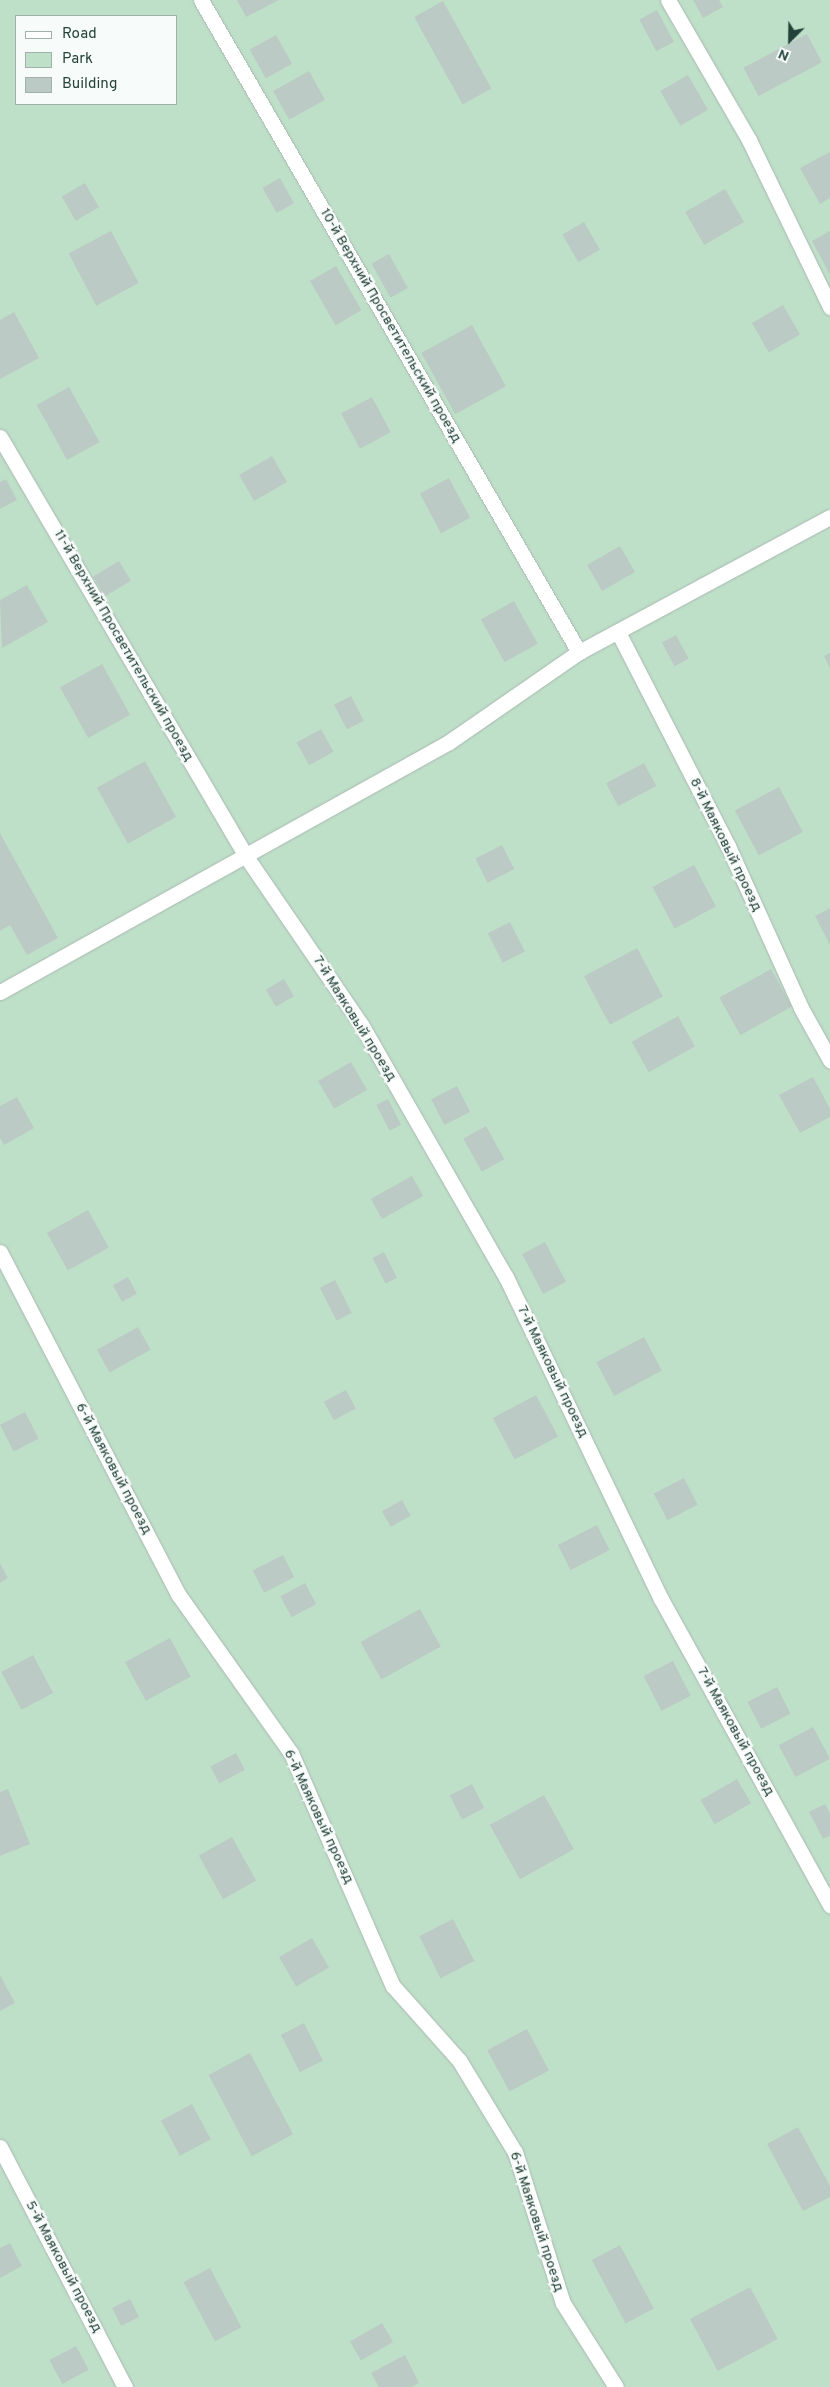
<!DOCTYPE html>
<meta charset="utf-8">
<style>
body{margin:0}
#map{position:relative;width:830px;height:2387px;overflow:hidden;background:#e6efeb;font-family:Overpass,sans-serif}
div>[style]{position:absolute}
.green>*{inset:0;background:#bfe0c8}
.building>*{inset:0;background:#bbcac4;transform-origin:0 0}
.roads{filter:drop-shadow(0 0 1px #a8b8b2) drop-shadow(0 0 1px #a8b8b2)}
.service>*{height:15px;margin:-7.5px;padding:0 7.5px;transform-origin:7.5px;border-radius:7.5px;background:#fff}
.minor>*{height:15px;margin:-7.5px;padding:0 7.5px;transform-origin:7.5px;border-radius:7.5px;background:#fff}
span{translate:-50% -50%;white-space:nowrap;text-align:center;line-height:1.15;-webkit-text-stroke:4.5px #f7fbf9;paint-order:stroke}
.street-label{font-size:14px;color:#24423a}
.legend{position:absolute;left:15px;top:15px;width:162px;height:90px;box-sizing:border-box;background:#f7fbf9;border:1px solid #a3b1ad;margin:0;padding:6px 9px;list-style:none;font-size:15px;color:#24423a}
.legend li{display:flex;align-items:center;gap:10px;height:25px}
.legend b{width:25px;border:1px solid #a3b1ad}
.north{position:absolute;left:765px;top:15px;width:50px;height:50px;-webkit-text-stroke:4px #f7fbf9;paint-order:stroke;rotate:203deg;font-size:14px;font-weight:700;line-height:20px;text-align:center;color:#24423a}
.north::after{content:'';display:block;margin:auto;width:18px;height:22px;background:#24423a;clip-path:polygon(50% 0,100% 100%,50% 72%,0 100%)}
</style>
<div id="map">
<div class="green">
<div style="clip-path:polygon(evenodd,0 0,830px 0,830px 2387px,0 2387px,0 0,16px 16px,176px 16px,176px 104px,16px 104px,16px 16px)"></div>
</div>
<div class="building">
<div style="clip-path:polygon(237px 0,279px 0,246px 17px)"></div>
<div style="clip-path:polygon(693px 0,719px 0,723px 7px,703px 18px)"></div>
<div style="left:443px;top:1px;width:100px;height:33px;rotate:61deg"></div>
<div style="left:657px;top:10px;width:36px;height:20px;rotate:62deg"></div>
<div style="left:807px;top:34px;width:32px;height:72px;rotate:62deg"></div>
<div style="left:276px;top:35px;width:33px;height:30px;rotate:61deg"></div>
<div style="left:309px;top:71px;width:33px;height:41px;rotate:61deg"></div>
<div style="left:688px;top:75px;width:40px;height:32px;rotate:60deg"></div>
<div style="clip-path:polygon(830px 152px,830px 198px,820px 204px,800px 168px)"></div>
<div style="left:280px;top:178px;width:29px;height:20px;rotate:61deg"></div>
<div style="left:85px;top:183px;width:28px;height:27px;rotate:60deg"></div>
<div style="left:725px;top:189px;width:38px;height:46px;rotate:60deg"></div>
<div style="left:584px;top:222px;width:32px;height:25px;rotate:60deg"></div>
<div style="left:111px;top:231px;width:59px;height:48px;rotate:62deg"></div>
<div style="clip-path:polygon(830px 231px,830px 275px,812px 241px)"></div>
<div style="left:389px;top:254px;width:39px;height:20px;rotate:61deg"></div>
<div style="left:336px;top:266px;width:51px;height:30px;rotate:60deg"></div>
<div style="left:783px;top:305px;width:34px;height:36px;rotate:60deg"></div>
<div style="clip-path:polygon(14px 312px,39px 358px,0 379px,0 320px)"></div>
<div style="left:472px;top:325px;width:70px;height:58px;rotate:61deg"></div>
<div style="left:69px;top:387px;width:63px;height:37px;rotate:61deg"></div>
<div style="left:372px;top:397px;width:40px;height:35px;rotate:62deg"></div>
<div style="left:272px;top:456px;width:30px;height:38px;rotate:60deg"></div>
<div style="left:449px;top:478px;width:45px;height:33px;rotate:62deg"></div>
<div style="clip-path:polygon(6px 479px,17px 500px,0 509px,0 482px)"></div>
<div style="left:620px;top:546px;width:30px;height:38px;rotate:60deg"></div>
<div style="left:119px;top:561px;width:23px;height:30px;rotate:59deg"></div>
<div style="clip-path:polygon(27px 585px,48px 622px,2px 648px,0 600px)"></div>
<div style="left:514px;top:601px;width:49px;height:38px;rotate:61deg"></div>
<div style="left:676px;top:635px;width:27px;height:16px;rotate:62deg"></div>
<div style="clip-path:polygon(830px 653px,830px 668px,824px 656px)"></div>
<div style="left:102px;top:664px;width:58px;height:48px;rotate:61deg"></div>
<div style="left:351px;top:696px;width:28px;height:19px;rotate:63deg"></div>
<div style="left:321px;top:729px;width:26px;height:28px;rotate:61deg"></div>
<div style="left:145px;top:761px;width:64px;height:55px;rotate:61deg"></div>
<div style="left:644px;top:763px;width:26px;height:43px;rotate:62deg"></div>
<div style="left:779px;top:787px;width:51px;height:50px;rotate:62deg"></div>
<div style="clip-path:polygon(0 833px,58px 938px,27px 955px,10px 925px,0 931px)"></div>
<div style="left:502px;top:845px;width:27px;height:30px;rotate:63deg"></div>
<div style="left:694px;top:865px;width:47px;height:47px;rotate:62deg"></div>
<div style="clip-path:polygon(830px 908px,830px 945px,815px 916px)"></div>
<div style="left:510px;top:922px;width:33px;height:25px;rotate:63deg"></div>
<div style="left:637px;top:948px;width:55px;height:60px;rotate:62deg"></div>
<div style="left:771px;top:969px;width:43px;height:59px;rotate:61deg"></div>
<div style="left:284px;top:979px;width:20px;height:21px;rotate:60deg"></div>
<div style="left:678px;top:1016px;width:35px;height:53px;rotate:61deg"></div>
<div style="left:351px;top:1062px;width:32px;height:38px;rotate:60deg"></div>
<div style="clip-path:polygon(813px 1077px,830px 1109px,830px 1117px,800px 1133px,779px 1095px)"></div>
<div style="left:457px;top:1086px;width:29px;height:29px;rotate:63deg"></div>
<div style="clip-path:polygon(17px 1097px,34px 1128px,4px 1145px,0 1138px,0 1106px)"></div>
<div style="left:388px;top:1099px;width:29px;height:13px;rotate:63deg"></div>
<div style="left:486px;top:1126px;width:38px;height:26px;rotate:61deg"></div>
<div style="left:412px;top:1176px;width:23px;height:47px;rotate:61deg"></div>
<div style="left:88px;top:1210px;width:43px;height:47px;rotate:61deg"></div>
<div style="left:545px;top:1242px;width:45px;height:26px;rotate:62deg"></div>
<div style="left:384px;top:1252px;width:29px;height:13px;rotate:63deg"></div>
<div style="left:128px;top:1277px;width:19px;height:17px;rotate:62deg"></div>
<div style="left:335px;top:1280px;width:37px;height:17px;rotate:63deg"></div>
<div style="left:138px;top:1327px;width:26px;height:47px;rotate:61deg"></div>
<div style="left:644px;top:1337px;width:38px;height:54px;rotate:62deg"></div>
<div style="left:346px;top:1390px;width:21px;height:25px;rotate:62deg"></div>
<div style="left:536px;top:1395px;width:47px;height:49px;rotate:62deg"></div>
<div style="left:25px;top:1412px;width:30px;height:28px;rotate:63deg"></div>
<div style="left:684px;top:1478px;width:30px;height:34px;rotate:63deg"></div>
<div style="left:402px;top:1500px;width:18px;height:23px;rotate:61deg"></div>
<div style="left:597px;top:1525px;width:28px;height:44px;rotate:63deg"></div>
<div style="left:283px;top:1555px;width:25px;height:34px;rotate:63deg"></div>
<div style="clip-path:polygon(0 1563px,8px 1578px,0 1583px)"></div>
<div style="left:305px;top:1583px;width:24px;height:28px;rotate:62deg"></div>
<div style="left:420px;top:1609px;width:43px;height:68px;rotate:61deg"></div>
<div style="left:170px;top:1638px;width:44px;height:51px;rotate:62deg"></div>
<div style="left:33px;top:1655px;width:43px;height:36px;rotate:62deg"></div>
<div style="left:673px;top:1661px;width:39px;height:33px;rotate:63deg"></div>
<div style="left:777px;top:1687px;width:30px;height:33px;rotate:63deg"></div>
<div style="left:813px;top:1727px;width:36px;height:39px;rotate:62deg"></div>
<div style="left:236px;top:1753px;width:19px;height:29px;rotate:62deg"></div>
<div style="left:737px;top:1779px;width:28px;height:42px;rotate:60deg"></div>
<div style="left:472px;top:1784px;width:27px;height:25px;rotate:63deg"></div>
<div style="clip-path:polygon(8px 1789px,30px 1844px,0 1856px,0 1792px)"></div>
<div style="left:544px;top:1795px;width:62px;height:62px;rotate:61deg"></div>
<div style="clip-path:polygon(825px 1804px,830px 1813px,830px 1836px,823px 1839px,809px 1812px)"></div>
<div style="left:232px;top:1837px;width:50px;height:38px;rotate:61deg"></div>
<div style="left:453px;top:1919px;width:47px;height:38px;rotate:63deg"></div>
<div style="left:312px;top:1938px;width:34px;height:38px;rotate:60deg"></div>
<div style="clip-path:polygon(0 1975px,15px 2003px,0 2011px)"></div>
<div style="left:304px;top:2023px;width:42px;height:26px;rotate:63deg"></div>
<div style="left:527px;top:2029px;width:47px;height:45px;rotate:62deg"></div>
<div style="left:250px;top:2053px;width:92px;height:47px;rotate:62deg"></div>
<div style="left:192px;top:2104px;width:40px;height:35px;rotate:62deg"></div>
<div style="clip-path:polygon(798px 2127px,830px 2186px,830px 2197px,803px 2211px,767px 2144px)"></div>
<div style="clip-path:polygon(10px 2243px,22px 2266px,0 2278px,0 2248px)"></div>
<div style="left:620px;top:2245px;width:72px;height:32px;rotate:62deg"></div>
<div style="left:210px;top:2268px;width:67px;height:30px;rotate:62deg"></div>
<div style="left:750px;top:2287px;width:59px;height:68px;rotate:62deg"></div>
<div style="left:130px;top:2299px;width:20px;height:20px;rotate:63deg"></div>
<div style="left:382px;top:2323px;width:22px;height:37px;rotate:60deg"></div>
<div style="left:76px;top:2346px;width:27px;height:30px;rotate:62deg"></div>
<div style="clip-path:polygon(405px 2355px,419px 2383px,411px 2387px,379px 2387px,371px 2373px)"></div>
</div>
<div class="roads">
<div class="service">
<div style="left:201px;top:0;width:754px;rotate:59.9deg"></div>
<div style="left:668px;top:0;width:162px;rotate:59.9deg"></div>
<div style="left:749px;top:140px;width:186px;rotate:64.1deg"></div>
<div style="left:0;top:437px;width:485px;rotate:59.6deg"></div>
<div style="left:245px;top:855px;width:207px;rotate:55.6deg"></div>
<div style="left:362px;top:1026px;width:289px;rotate:60.2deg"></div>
<div style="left:506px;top:1277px;width:357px;rotate:64.3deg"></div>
<div style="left:661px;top:1599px;width:350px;rotate:61.1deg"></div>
<div style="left:618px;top:632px;width:241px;rotate:62.8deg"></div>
<div style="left:728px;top:846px;width:178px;rotate:65.7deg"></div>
<div style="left:801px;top:1008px;width:60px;rotate:60.9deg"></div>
<div style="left:0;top:1252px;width:386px;rotate:62.5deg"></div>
<div style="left:178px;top:1594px;width:195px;rotate:54.6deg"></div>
<div style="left:291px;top:1753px;width:254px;rotate:66.4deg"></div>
<div style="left:393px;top:1986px;width:99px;rotate:48.3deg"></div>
<div style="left:459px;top:2060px;width:108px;rotate:58.7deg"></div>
<div style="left:515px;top:2152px;width:158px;rotate:72.4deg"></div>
<div style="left:563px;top:2303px;width:99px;rotate:57.8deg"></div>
<div style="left:0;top:2147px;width:271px;rotate:62.5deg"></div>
</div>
<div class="minor">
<div style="left:0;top:992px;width:514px;rotate:-29.11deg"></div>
<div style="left:449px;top:742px;width:158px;rotate:-34.7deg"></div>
<div style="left:579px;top:652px;width:285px;rotate:-28.3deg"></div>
</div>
</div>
<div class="street-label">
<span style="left:390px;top:326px;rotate:60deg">10-й Верхний Просветительский проезд</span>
<span style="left:123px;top:646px;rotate:60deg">11-й Верхний Просветительский проезд</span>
<span style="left:725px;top:845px;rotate:64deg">8-й Маяковый проезд</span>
<span style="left:354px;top:1019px;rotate:58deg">7-й Маяковый проезд</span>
<span style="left:552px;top:1372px;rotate:64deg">7-й Маяковый проезд</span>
<span style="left:113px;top:1469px;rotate:62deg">6-й Маяковый проезд</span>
<span style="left:735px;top:1732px;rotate:61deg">7-й Маяковый проезд</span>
<span style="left:318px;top:1817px;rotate:65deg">6-й Маяковый проезд</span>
<span style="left:536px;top:2222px;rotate:72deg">6-й Маяковый проезд</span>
<span style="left:63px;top:2267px;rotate:62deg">5-й Маяковый проезд</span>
</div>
<ul class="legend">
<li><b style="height:6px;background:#fff"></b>Road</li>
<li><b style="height:14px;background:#bfe0c8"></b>Park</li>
<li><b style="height:14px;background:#bbcac4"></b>Building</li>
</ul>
<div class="north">N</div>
</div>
